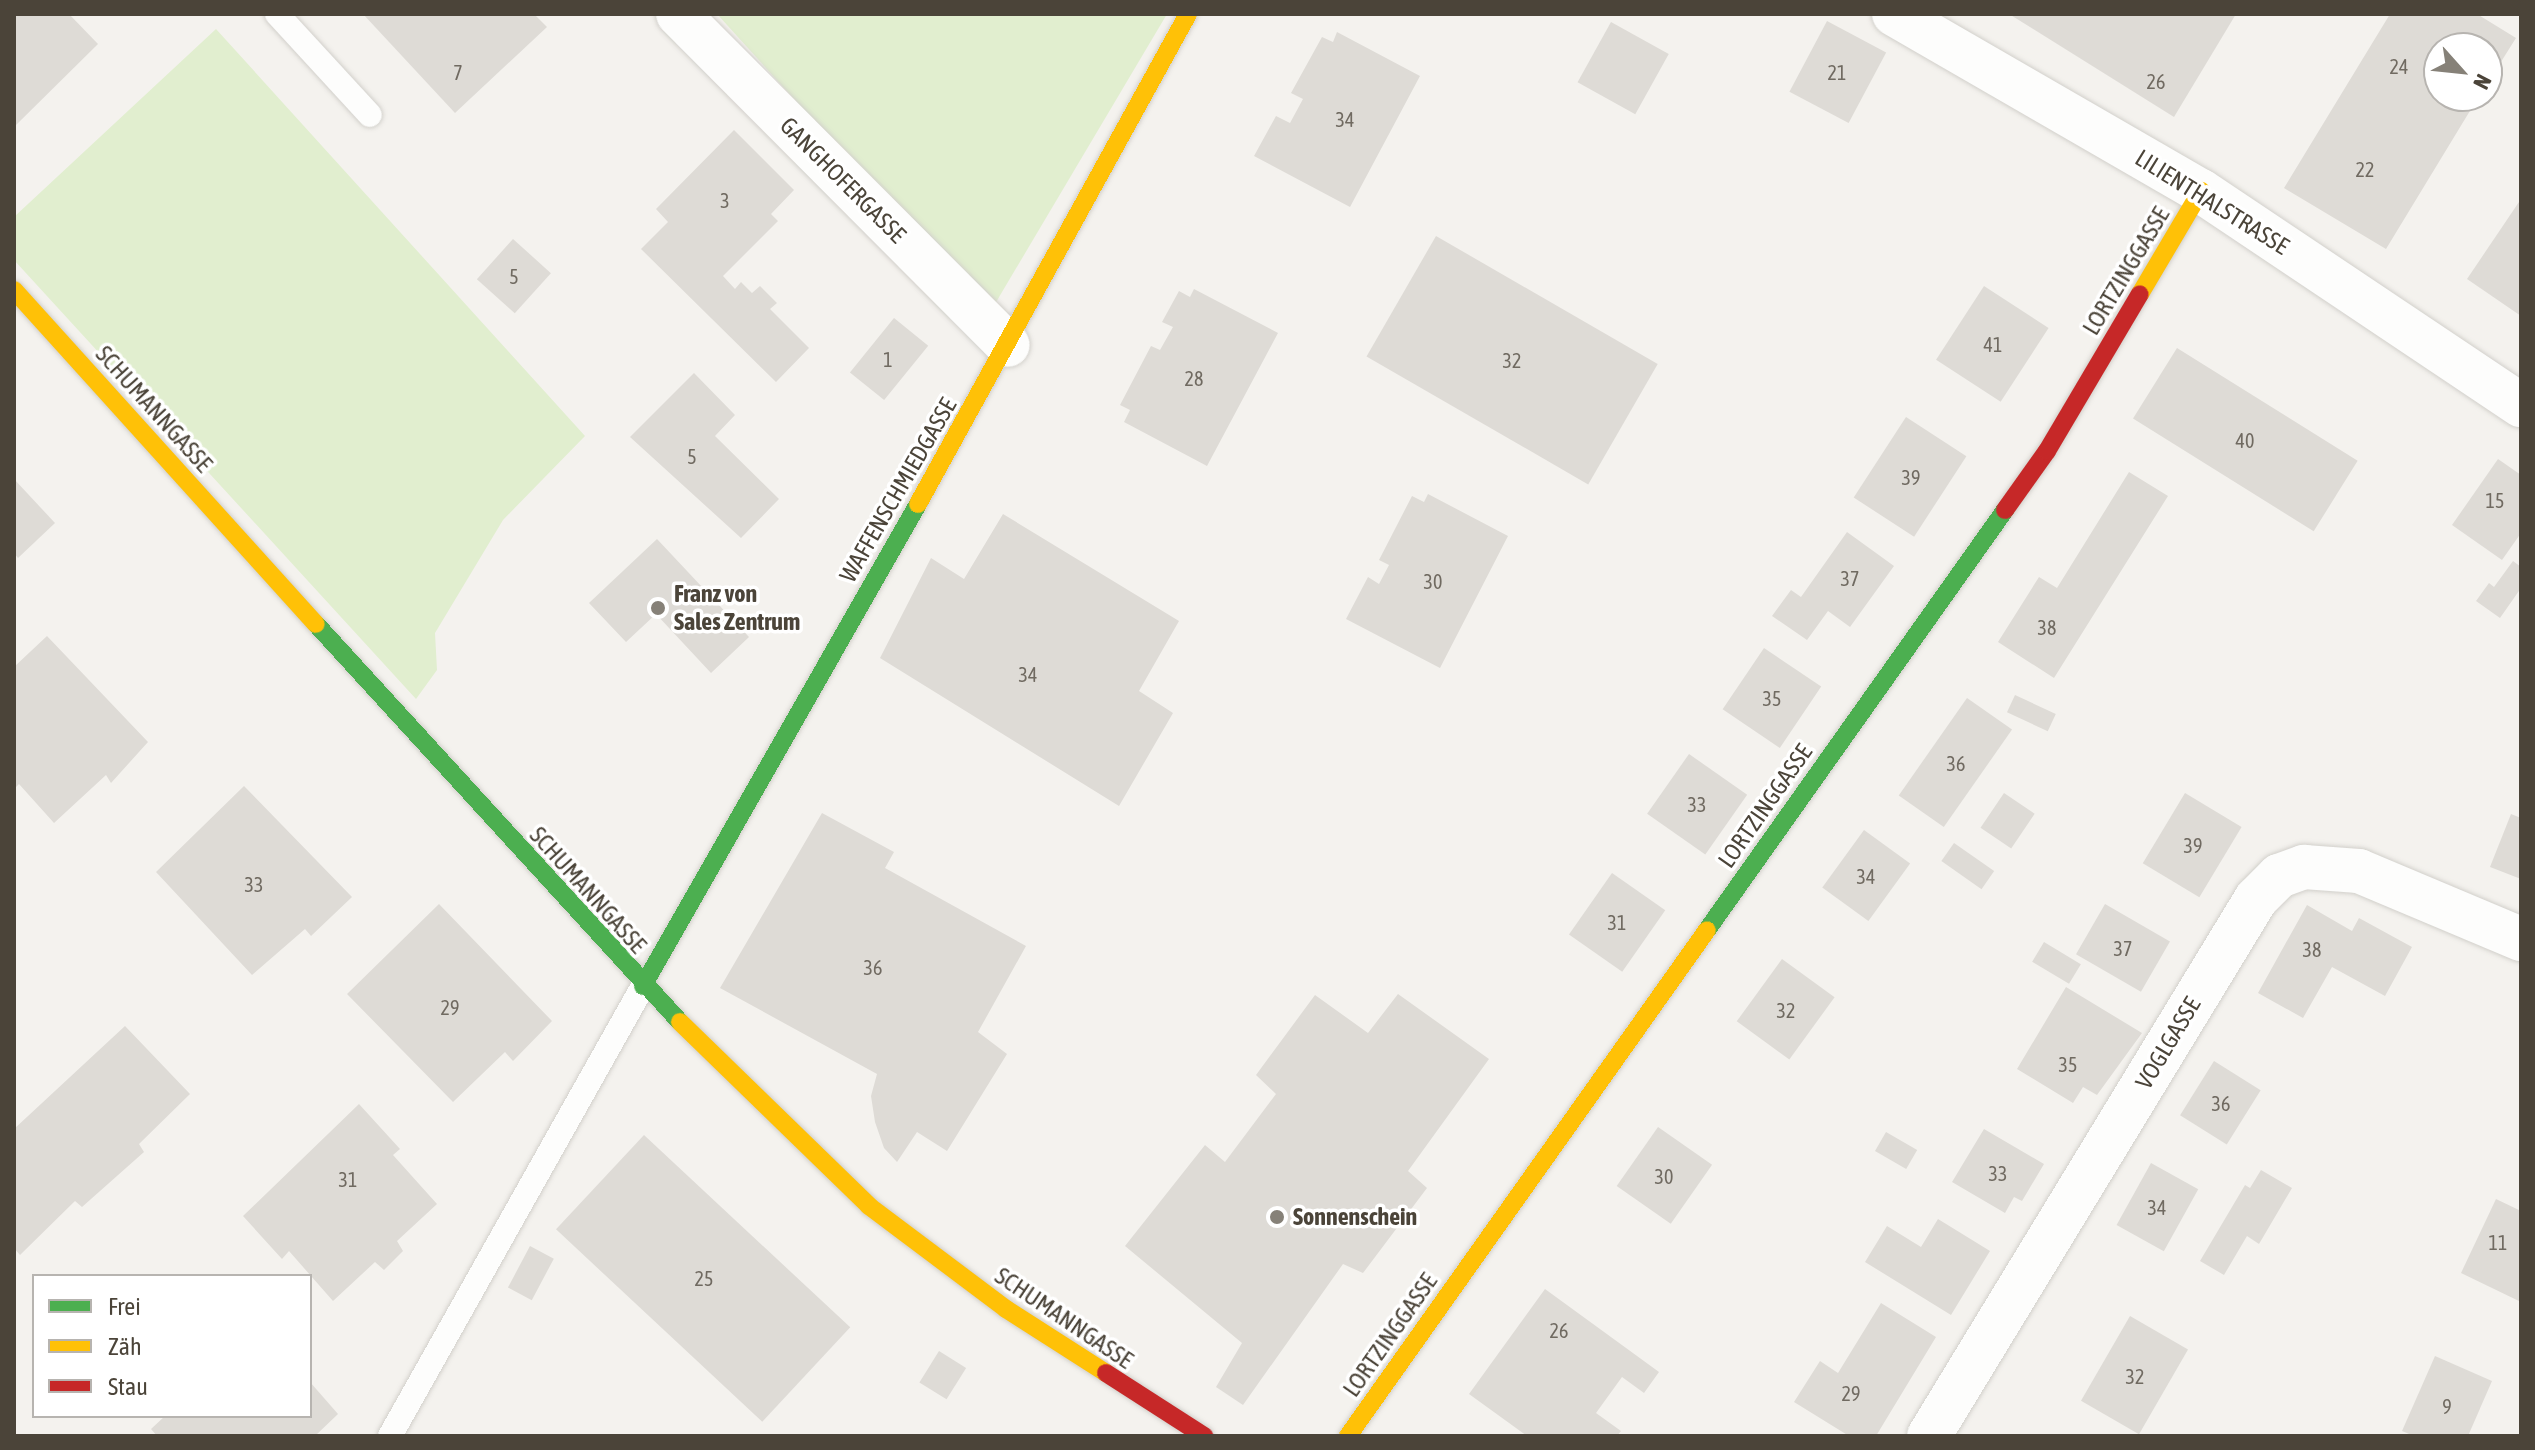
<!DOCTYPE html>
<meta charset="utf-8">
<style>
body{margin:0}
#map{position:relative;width:2535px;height:1450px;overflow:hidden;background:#f4f2ee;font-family:"Asap Condensed",sans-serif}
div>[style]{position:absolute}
.green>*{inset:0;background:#e1eecf}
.building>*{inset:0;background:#dedbd6;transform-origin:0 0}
.roads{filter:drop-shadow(0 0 2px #d2d0cb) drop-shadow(0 0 2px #d2d0cb)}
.lane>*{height:24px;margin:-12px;padding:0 12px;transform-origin:12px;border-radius:12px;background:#fdfdfc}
.street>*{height:44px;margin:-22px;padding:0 22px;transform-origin:22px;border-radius:22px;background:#fdfdfc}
.fast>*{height:18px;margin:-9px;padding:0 9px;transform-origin:9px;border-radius:9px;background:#4caf50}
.slow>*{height:18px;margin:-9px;padding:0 9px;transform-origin:9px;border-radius:9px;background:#ffc107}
.jam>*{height:18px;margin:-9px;padding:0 9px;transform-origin:9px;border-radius:9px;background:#c62828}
.dots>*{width:22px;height:22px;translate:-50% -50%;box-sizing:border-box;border:4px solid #fff;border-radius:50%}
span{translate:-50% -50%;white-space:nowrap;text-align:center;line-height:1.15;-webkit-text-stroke:7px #fff;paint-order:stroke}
.number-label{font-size:20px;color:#706a61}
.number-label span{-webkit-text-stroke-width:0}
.street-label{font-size:24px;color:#4b4439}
.poi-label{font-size:24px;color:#4b4439;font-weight:700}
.left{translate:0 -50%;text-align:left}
.frame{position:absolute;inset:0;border:16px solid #4b4439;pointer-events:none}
.legend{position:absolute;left:32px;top:1274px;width:280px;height:144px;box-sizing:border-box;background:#fff;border:2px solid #b7b4b0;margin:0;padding:10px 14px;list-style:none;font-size:24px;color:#4b4439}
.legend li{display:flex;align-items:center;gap:16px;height:40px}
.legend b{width:40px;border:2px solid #b7b4b0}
.north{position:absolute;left:2423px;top:32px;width:80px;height:80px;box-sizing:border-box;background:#fff;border:2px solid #b7b4b0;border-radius:50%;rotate:117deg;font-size:22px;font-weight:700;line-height:32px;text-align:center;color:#4b4439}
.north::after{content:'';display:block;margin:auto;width:28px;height:36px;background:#868178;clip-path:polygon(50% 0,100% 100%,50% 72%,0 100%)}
</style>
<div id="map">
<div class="green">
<div style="clip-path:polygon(717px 14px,1167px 14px,989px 314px)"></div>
<div style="clip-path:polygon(216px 29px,585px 436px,503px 520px,435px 633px,437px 670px,416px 699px,14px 260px,14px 217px)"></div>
</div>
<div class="building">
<div style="clip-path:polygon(14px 14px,69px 14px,98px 44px,14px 127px)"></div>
<div style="clip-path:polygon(363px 14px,534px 14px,547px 27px,455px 113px)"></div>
<div style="clip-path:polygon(2009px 14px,2236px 14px,2174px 117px)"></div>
<div style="clip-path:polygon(2390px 14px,2477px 14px,2516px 38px,2487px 84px,2487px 48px,2439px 48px,2439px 96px,2479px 96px,2386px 249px,2284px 188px)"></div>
<div style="left:1827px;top:21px;width:67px;height:80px;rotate:28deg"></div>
<div style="left:1611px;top:22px;width:66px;height:69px;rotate:29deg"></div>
<div style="clip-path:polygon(1337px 32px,1420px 76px,1350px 207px,1254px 156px,1276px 116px,1290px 123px,1303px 99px,1291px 93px,1322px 37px,1333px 42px)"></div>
<div style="clip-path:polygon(734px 130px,794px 190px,771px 214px,778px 221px,723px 276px,735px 289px,741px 282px,752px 293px,760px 286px,777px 303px,770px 309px,809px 348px,776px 382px,641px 249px,668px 222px,656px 209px)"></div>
<div style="clip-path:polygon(2521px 199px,2521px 316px,2467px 279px)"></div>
<div style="left:1436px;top:236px;width:256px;height:139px;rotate:30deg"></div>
<div style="left:513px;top:239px;width:51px;height:54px;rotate:42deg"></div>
<div style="left:1984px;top:286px;width:77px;height:88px;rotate:33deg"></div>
<div style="clip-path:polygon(1194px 289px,1278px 333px,1207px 466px,1124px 422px,1130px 410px,1120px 405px,1151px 346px,1160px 350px,1173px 327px,1162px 322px,1179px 291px,1190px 297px)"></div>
<div style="left:894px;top:318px;width:44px;height:70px;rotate:39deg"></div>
<div style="left:2177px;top:348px;width:213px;height:83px;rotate:32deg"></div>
<div style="clip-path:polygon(694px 373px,735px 415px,715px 436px,779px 499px,741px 538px,630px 437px)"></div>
<div style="left:1906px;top:417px;width:72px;height:96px;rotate:33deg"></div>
<div style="clip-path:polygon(2498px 459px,2521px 475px,2521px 533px,2502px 560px,2452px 525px)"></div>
<div style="clip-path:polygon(2129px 472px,2168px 496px,2054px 678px,1998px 642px,2039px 577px,2057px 588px)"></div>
<div style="clip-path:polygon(14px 479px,55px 523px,18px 558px,14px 553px)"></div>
<div style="clip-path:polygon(1428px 494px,1508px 536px,1440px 668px,1346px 619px,1368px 577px,1379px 584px,1389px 565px,1379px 560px,1412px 496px,1424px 502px)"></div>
<div style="clip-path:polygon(1003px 514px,1179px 621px,1139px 691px,1173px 713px,1119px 806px,880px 658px,931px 558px,964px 579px)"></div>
<div style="clip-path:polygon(1847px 532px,1894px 566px,1850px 627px,1828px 611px,1807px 640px,1772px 616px,1791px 590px,1801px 597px)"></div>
<div style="clip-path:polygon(657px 539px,749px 637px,711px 673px,656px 614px,626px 642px,589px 603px)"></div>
<div style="clip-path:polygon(2513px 561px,2521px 567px,2521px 588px,2500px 618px,2476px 601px,2489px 583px,2494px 587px)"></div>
<div style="clip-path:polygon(47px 636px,148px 742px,111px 783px,106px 775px,54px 823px,19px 784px,14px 789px,14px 667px)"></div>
<div style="left:1764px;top:648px;width:69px;height:74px;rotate:34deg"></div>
<div style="left:2015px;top:695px;width:45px;height:19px;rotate:25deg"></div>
<div style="left:1967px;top:698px;width:55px;height:119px;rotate:35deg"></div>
<div style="left:1689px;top:754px;width:71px;height:73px;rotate:35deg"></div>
<div style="clip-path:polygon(244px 786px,352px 897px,311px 936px,305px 929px,252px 975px,156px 872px)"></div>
<div style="left:2004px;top:793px;width:37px;height:42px;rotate:34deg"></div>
<div style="left:2185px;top:793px;width:66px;height:82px;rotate:31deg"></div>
<div style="clip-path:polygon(822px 813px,894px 852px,885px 868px,1026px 946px,978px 1032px,1007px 1054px,947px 1151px,917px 1132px,897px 1162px,884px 1148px,875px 1122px,871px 1096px,877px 1074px,720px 988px)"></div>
<div style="clip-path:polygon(2511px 814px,2521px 818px,2521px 879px,2490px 867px)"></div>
<div style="left:1864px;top:830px;width:57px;height:71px;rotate:36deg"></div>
<div style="left:1954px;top:843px;width:49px;height:22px;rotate:35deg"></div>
<div style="left:1612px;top:873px;width:65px;height:75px;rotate:35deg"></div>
<div style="clip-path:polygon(439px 904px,552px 1021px,513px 1061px,505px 1052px,453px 1102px,347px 994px)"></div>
<div style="left:2105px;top:904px;width:75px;height:58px;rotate:30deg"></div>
<div style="clip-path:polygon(2307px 905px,2352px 931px,2359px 918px,2412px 947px,2385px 996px,2332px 967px,2303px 1018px,2258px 993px)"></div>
<div style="left:2044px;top:942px;width:43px;height:23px;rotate:31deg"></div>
<div style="left:1782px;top:959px;width:65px;height:77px;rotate:36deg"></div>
<div style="clip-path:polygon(2066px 987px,2142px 1033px,2097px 1095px,2083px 1087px,2073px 1103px,2017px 1069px)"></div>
<div style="clip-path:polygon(1398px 994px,1489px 1059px,1408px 1171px,1427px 1188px,1363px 1273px,1343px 1264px,1243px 1405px,1216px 1387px,1242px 1343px,1125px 1246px,1205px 1145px,1225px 1162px,1276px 1094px,1256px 1075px,1315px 995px,1368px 1033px)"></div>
<div style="clip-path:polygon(125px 1026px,190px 1094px,139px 1144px,144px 1152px,82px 1207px,75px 1201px,20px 1255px,14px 1248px,14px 1129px)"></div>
<div style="left:2214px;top:1061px;width:55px;height:64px;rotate:32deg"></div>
<div style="clip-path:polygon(359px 1104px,400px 1149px,393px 1155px,437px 1204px,397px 1241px,403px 1251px,384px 1270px,375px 1262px,333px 1301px,289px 1251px,282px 1259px,243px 1216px)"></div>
<div style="left:1658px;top:1127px;width:66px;height:72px;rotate:35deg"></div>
<div style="clip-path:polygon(1984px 1129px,2044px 1164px,2022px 1201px,2014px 1197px,2005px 1213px,1952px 1182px)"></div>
<div style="left:1886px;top:1132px;width:36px;height:22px;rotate:30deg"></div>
<div style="left:644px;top:1135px;width:282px;height:129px;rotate:43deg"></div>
<div style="left:2151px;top:1163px;width:54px;height:71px;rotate:29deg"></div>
<div style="clip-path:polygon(2261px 1170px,2292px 1188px,2259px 1244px,2247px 1236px,2224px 1275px,2200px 1261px,2245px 1185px,2250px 1188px)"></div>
<div style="clip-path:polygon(2496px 1199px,2521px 1211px,2521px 1302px,2461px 1273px)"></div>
<div style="clip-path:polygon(1938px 1219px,1990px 1251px,1951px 1315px,1865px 1262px,1887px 1226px,1921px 1247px)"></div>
<div style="left:530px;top:1246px;width:27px;height:47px;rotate:28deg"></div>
<div style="clip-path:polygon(1545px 1289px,1659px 1372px,1644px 1393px,1622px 1377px,1596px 1413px,1621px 1431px,1617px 1436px,1527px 1436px,1469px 1394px)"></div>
<div style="clip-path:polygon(1881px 1303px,1936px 1337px,1876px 1436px,1849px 1436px,1794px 1402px,1820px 1361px,1838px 1373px)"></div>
<div style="left:2130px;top:1316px;width:67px;height:98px;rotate:30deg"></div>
<div style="left:939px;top:1351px;width:32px;height:37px;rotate:32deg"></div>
<div style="clip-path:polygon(2435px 1356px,2492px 1381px,2468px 1436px,2414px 1436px,2402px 1431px)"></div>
<div style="clip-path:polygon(310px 1382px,338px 1414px,315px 1436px,157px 1436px,151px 1429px,165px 1416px,310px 1416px)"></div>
</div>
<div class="roads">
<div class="lane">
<div style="left:277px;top:14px;width:137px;rotate:47.4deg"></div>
<div style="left:390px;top:1436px;width:516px;rotate:-60.65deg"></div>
</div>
<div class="street">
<div style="left:678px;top:14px;width:467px;rotate:45.1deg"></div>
<div style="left:1894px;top:14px;width:354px;rotate:30deg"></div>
<div style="left:2201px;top:191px;width:385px;rotate:33.8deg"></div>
<div style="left:1929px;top:1436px;width:629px;rotate:-58.66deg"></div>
<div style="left:2256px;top:899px;width:33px;rotate:-45deg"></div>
<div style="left:2279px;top:876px;width:27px;rotate:-20deg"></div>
<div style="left:2304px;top:867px;width:55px;rotate:4.2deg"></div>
<div style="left:2359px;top:871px;width:176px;rotate:22.8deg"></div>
</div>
<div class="fast">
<div style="left:316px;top:624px;width:539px;rotate:47.55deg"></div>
<div style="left:1707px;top:930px;width:515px;rotate:-54.64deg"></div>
<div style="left:643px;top:986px;width:555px;rotate:-60.29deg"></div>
</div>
<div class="slow">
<div style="left:14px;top:290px;width:450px;rotate:47.9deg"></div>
<div style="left:2140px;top:294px;width:120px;rotate:-59.4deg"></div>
<div style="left:918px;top:504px;width:559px;rotate:-61.14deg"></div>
<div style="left:680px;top:1022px;width:264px;rotate:44.2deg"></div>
<div style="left:869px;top:1206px;width:171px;rotate:36.9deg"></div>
<div style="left:1006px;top:1309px;width:119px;rotate:32.6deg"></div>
<div style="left:1348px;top:1436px;width:620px;rotate:-54.64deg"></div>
</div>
<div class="jam">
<div style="left:2005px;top:510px;width:72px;rotate:-54.6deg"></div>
<div style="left:2047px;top:451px;width:182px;rotate:-59.4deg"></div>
<div style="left:1106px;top:1373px;width:117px;rotate:32.7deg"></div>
</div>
</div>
<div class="dots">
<div style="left:658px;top:608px;background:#868178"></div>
<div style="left:1277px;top:1217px;background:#868178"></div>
</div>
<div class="number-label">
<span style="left:2399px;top:66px">24</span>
<span style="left:458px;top:72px">7</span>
<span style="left:1837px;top:72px">21</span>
<span style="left:2156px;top:81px">26</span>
<span style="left:1345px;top:119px">34</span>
<span style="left:2365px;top:169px">22</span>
<span style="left:725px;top:200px">3</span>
<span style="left:514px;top:276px">5</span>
<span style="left:1993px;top:344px">41</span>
<span style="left:888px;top:359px">1</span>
<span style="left:1512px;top:360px">32</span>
<span style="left:1194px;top:378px">28</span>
<span style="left:2245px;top:440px">40</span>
<span style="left:692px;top:456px">5</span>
<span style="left:1911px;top:477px">39</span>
<span style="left:2495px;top:500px">15</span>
<span style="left:1850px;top:578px">37</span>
<span style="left:1433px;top:581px">30</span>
<span style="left:2047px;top:627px">38</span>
<span style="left:1028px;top:674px">34</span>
<span style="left:1772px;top:698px">35</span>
<span style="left:1956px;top:763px">36</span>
<span style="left:1697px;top:804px">33</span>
<span style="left:2193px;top:845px">39</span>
<span style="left:1866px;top:876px">34</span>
<span style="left:254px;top:884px">33</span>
<span style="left:1617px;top:922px">31</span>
<span style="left:2123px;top:948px">37</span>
<span style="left:2312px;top:949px">38</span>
<span style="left:873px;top:967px">36</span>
<span style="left:450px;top:1007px">29</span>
<span style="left:1786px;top:1010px">32</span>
<span style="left:2068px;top:1064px">35</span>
<span style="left:2221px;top:1103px">36</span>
<span style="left:1998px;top:1173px">33</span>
<span style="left:1664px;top:1176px">30</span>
<span style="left:348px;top:1179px">31</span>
<span style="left:2157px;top:1207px">34</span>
<span style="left:2498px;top:1242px">11</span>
<span style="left:704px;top:1278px">25</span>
<span style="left:1559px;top:1330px">26</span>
<span style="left:2135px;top:1376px">32</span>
<span style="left:1851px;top:1393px">29</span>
<span style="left:2447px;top:1406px">9</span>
</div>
<div class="street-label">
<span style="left:843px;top:180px;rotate:45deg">GANGHOFERGASSE</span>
<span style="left:2212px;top:202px;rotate:32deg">LILIENTHALSTRASSE</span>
<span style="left:2126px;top:271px;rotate:-59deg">LORTZINGGASSE</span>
<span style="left:154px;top:409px;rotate:48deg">SCHUMANNGASSE</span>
<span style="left:898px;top:490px;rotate:-60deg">WAFFENSCHMIEDGASSE</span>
<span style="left:1765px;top:806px;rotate:-55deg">LORTZINGGASSE</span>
<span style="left:588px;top:890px;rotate:48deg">SCHUMANNGASSE</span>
<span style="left:2168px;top:1043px;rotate:-59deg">VOGLGASSE</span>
<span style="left:1064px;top:1318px;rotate:34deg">SCHUMANNGASSE</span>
<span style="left:1390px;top:1335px;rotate:-55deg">LORTZINGGASSE</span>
</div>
<div class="poi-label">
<span class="left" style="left:674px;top:608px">Franz von<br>Sales Zentrum</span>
<span class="left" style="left:1293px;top:1217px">Sonnenschein</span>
</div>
<div class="frame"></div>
<ul class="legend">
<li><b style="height:10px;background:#4caf50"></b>Frei</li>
<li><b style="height:10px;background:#ffc107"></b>Zäh</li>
<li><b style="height:10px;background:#c62828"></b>Stau</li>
</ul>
<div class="north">N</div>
</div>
